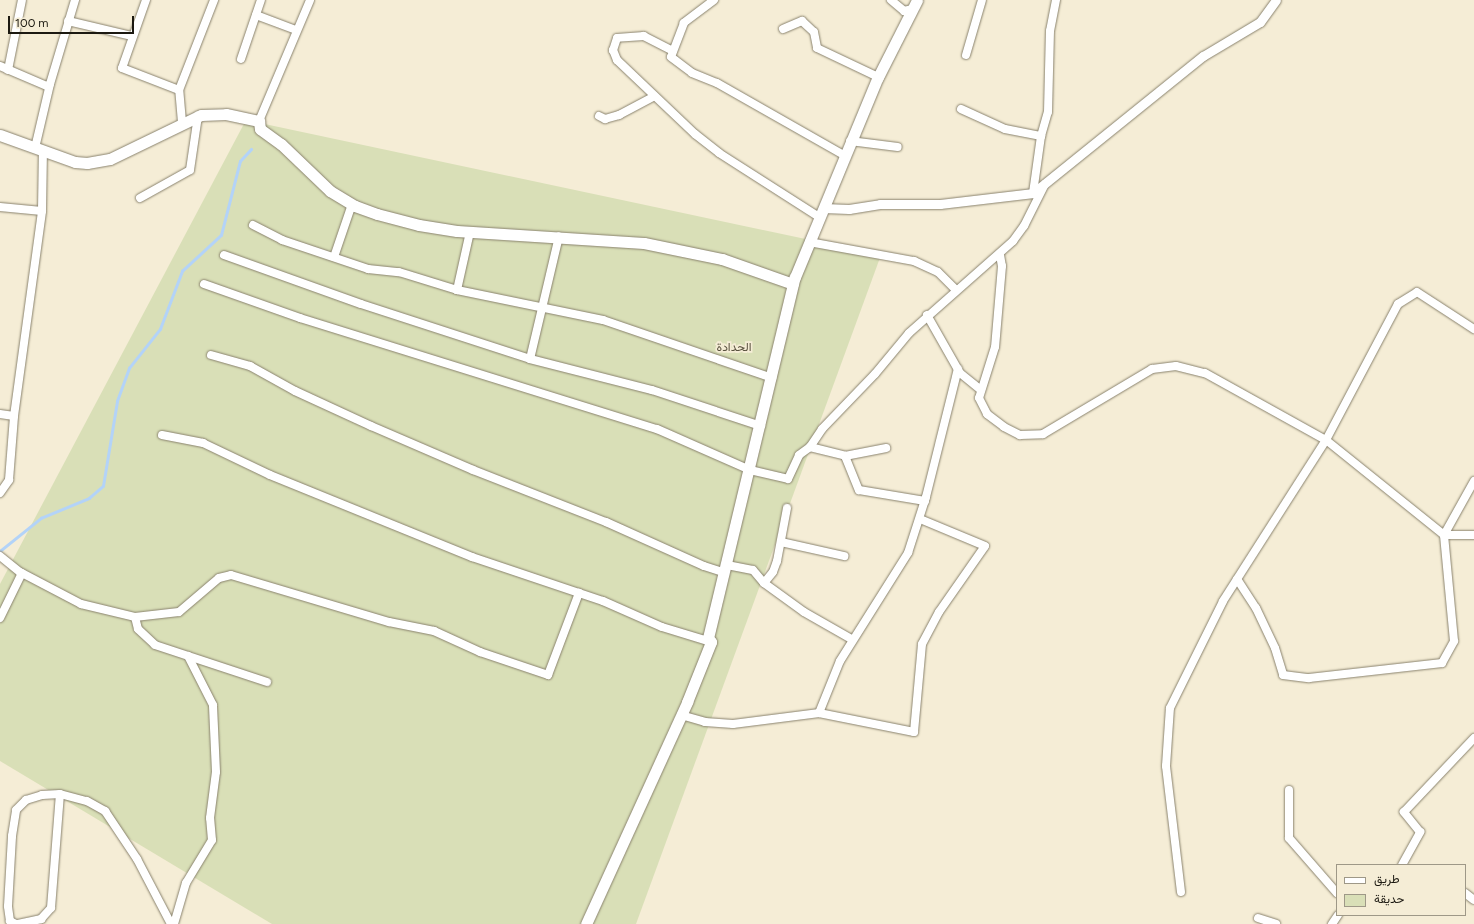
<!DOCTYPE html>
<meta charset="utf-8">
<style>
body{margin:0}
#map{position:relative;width:1474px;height:924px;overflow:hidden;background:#f5edd6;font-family:Figtree,Vazirmatn,sans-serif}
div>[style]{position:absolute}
.green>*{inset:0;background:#d9dfb7}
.stream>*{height:2.5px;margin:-1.25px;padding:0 1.25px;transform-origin:1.25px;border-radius:1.25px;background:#b3d3f8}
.roads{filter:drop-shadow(0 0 1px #89826d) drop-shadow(0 0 1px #89826d)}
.minor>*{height:8px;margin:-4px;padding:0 4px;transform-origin:4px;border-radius:4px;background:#fff}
.tertiary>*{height:9px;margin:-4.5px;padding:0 4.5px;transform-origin:4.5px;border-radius:4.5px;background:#fff}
.secondary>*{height:11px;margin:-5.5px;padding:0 5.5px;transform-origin:5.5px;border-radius:5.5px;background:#fff}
span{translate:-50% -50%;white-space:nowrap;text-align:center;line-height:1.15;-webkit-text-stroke:3.5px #f5edd6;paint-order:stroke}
.neighbourhood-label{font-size:12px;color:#59523f}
.legend{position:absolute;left:1336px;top:864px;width:130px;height:52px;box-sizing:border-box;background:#f5edd6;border:1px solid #9e9887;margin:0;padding:5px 7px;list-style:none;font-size:12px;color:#1c1911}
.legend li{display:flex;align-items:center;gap:8px;height:20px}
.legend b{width:20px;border:1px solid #9e9887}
.scale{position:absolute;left:8px;top:16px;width:126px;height:18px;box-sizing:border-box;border:2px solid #1c1911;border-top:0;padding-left:5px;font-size:12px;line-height:14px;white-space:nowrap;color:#1c1911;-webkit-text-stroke:3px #f5edd6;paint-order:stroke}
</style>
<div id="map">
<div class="green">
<div style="clip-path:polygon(246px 120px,881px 255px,636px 924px,272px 924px,0 761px,0 584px)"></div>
</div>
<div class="stream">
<div style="left:0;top:551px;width:53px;rotate:-38.8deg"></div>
<div style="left:41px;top:518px;width:52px;rotate:-22.6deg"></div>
<div style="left:89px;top:498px;width:18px;rotate:-41deg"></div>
<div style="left:103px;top:486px;width:86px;rotate:-80.6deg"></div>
<div style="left:117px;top:401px;width:35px;rotate:-70deg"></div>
<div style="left:129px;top:368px;width:50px;rotate:-51.5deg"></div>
<div style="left:160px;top:329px;width:62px;rotate:-69.2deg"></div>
<div style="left:182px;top:271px;width:53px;rotate:-42.7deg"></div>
<div style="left:221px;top:235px;width:76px;rotate:-75.6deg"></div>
<div style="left:240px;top:161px;width:16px;rotate:-47deg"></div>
</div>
<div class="roads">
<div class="minor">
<div style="left:146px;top:0;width:72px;rotate:109.4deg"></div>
<div style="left:122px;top:68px;width:61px;rotate:21.1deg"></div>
<div style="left:714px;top:0;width:38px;rotate:143deg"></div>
<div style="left:684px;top:23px;width:36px;rotate:111deg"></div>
<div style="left:671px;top:57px;width:26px;rotate:37deg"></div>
<div style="left:692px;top:73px;width:27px;rotate:22deg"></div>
<div style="left:717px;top:83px;width:146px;rotate:29.6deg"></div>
<div style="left:891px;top:0;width:17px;rotate:40deg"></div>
<div style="left:904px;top:11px;width:8px;rotate:-14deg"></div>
<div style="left:256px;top:15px;width:43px;rotate:20.6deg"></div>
<div style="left:68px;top:21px;width:66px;rotate:13.2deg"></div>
<div style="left:783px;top:29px;width:21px;rotate:-23deg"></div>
<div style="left:802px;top:21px;width:16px;rotate:43deg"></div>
<div style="left:814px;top:32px;width:16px;rotate:79deg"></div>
<div style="left:817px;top:48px;width:68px;rotate:25.4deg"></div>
<div style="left:673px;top:51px;width:33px;rotate:-153deg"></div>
<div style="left:644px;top:36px;width:27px;rotate:176deg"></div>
<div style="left:617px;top:38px;width:13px;rotate:108deg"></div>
<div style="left:613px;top:50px;width:11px;rotate:68deg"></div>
<div style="left:617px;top:60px;width:108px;rotate:43.5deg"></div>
<div style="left:695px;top:134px;width:31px;rotate:38deg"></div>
<div style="left:719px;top:153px;width:119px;rotate:32.6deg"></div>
<div style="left:966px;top:55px;width:57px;rotate:-73.8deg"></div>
<div style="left:241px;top:59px;width:62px;rotate:-71.3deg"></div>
<div style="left:0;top:66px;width:53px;rotate:23.2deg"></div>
<div style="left:8px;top:70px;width:71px;rotate:-78.7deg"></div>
<div style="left:961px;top:109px;width:48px;rotate:24.4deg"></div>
<div style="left:1005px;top:129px;width:37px;rotate:11deg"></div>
<div style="left:599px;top:116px;width:7px;rotate:27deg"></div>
<div style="left:605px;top:119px;width:15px;rotate:-16deg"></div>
<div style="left:619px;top:115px;width:40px;rotate:-28deg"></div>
<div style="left:259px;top:121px;width:131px;rotate:-67.1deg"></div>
<div style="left:182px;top:122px;width:32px;rotate:-95deg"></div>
<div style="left:179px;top:90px;width:97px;rotate:-68.7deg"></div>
<div style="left:850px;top:141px;width:48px;rotate:7.1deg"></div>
<div style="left:35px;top:148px;width:66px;rotate:-76.8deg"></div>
<div style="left:50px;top:84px;width:88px;rotate:-73.4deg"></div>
<div style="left:1033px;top:193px;width:58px;rotate:-82deg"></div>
<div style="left:1041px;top:136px;width:25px;rotate:-74deg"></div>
<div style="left:1048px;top:112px;width:81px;rotate:-88.6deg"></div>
<div style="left:1050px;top:31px;width:32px;rotate:-79deg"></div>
<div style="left:140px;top:198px;width:57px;rotate:-29.2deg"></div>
<div style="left:190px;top:170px;width:55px;rotate:-81.6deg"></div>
<div style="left:0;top:207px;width:42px;rotate:5.4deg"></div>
<div style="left:253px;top:225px;width:33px;rotate:27deg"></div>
<div style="left:282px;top:240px;width:91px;rotate:18.6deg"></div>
<div style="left:368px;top:269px;width:31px;rotate:6deg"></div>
<div style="left:399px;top:272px;width:61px;rotate:17.2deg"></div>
<div style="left:457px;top:290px;width:149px;rotate:11.6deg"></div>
<div style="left:603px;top:320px;width:179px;rotate:18.9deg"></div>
<div style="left:809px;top:242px;width:107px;rotate:10.3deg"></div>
<div style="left:914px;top:261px;width:26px;rotate:25deg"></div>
<div style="left:938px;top:272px;width:25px;rotate:45deg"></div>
<div style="left:224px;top:255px;width:145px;rotate:19.7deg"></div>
<div style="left:361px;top:304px;width:178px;rotate:18deg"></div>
<div style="left:530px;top:359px;width:126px;rotate:14.3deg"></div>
<div style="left:652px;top:390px;width:115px;rotate:18.3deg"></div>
<div style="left:1000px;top:255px;width:11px;rotate:80deg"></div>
<div style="left:1002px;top:266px;width:81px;rotate:94.9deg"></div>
<div style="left:995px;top:347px;width:53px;rotate:107.4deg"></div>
<div style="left:979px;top:398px;width:18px;rotate:63deg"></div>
<div style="left:987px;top:414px;width:21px;rotate:37deg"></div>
<div style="left:1004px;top:427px;width:18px;rotate:27deg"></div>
<div style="left:1020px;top:435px;width:23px;rotate:-2deg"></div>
<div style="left:1043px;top:434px;width:127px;rotate:-30.8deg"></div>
<div style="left:1152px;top:369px;width:24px;rotate:-7deg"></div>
<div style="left:1176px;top:366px;width:30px;rotate:14deg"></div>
<div style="left:1205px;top:373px;width:138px;rotate:29deg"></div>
<div style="left:1326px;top:440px;width:151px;rotate:38.8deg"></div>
<div style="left:1444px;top:535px;width:30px"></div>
<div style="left:334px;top:257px;width:56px;rotate:-71.2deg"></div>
<div style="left:204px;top:284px;width:102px;rotate:19.5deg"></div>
<div style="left:300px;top:318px;width:374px;rotate:17.3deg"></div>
<div style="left:657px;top:429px;width:102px;rotate:23.8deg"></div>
<div style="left:750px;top:470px;width:39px;rotate:13deg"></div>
<div style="left:788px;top:479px;width:26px;rotate:-65deg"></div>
<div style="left:799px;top:455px;width:14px;rotate:-36deg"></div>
<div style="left:810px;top:447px;width:22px;rotate:-56deg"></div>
<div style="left:822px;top:429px;width:76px;rotate:-46.1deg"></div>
<div style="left:875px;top:374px;width:53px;rotate:-50.3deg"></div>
<div style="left:909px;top:333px;width:139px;rotate:-41.5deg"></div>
<div style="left:1013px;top:241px;width:19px;rotate:-54deg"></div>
<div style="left:1024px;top:226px;width:47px;rotate:-63.4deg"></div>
<div style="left:457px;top:290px;width:59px;rotate:-77.4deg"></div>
<div style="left:927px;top:315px;width:67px;rotate:60.4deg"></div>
<div style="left:960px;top:373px;width:26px;rotate:39deg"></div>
<div style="left:211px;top:355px;width:41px;rotate:15.8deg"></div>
<div style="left:250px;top:366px;width:51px;rotate:29.1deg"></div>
<div style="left:295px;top:391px;width:84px;rotate:24.7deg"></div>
<div style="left:371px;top:426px;width:111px;rotate:23.3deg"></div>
<div style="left:473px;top:470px;width:143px;rotate:21.4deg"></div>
<div style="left:606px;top:522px;width:107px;rotate:24.2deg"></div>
<div style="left:704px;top:566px;width:22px;rotate:18deg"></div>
<div style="left:530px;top:359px;width:126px;rotate:-76.7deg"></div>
<div style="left:0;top:414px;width:14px;rotate:8deg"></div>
<div style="left:162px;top:435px;width:42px;rotate:11deg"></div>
<div style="left:203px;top:443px;width:74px;rotate:25.5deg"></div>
<div style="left:270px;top:475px;width:218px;rotate:22.1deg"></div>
<div style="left:472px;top:557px;width:138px;rotate:18.6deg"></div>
<div style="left:603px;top:601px;width:64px;rotate:23.8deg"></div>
<div style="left:662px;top:627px;width:51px;rotate:17deg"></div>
<div style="left:810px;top:447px;width:36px;rotate:14deg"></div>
<div style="left:845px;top:456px;width:37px;rotate:68deg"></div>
<div style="left:859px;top:490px;width:67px;rotate:9.5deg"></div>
<div style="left:845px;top:456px;width:42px;rotate:-11deg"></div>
<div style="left:0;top:493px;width:16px;rotate:-55deg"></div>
<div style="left:9px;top:480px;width:64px;rotate:-85.5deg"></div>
<div style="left:14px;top:416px;width:207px;rotate:-82.2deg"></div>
<div style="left:42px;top:211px;width:61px;rotate:-89.1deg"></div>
<div style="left:781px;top:542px;width:65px;rotate:12.5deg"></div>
<div style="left:0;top:556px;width:26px;rotate:39deg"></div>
<div style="left:20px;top:572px;width:69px;rotate:27.7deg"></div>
<div style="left:81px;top:604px;width:56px;rotate:13.5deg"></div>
<div style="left:135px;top:617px;width:44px;rotate:-6.5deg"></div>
<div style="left:179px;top:612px;width:52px;rotate:-40.4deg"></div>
<div style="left:219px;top:578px;width:12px;rotate:-14deg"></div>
<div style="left:231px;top:575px;width:165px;rotate:16.6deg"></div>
<div style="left:389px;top:622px;width:46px;rotate:11.3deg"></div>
<div style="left:434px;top:631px;width:51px;rotate:24.5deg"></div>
<div style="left:480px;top:652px;width:72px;rotate:18.7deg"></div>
<div style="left:548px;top:675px;width:88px;rotate:-69.3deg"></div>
<div style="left:727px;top:565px;width:26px;rotate:11deg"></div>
<div style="left:753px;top:570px;width:17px;rotate:50deg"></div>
<div style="left:764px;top:583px;width:49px;rotate:35.9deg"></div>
<div style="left:804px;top:612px;width:56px;rotate:29.7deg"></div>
<div style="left:1237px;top:579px;width:35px;rotate:57deg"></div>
<div style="left:1256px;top:608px;width:44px;rotate:64.6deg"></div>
<div style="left:1275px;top:648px;width:28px;rotate:73deg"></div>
<div style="left:1283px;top:675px;width:26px;rotate:7deg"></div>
<div style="left:1309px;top:678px;width:134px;rotate:-6.4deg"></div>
<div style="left:1442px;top:663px;width:25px;rotate:-61deg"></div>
<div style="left:1454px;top:641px;width:106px;rotate:-95.4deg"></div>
<div style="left:1444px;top:535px;width:62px;rotate:-60.9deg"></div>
<div style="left:764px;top:583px;width:14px;rotate:-51deg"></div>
<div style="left:773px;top:572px;width:12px;rotate:-70deg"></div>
<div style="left:777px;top:561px;width:54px;rotate:-79.3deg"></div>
<div style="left:135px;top:617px;width:12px;rotate:76deg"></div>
<div style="left:138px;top:629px;width:23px;rotate:43deg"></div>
<div style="left:155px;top:645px;width:118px;rotate:18.3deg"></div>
<div style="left:0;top:618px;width:50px;rotate:-63.9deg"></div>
<div style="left:819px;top:713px;width:56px;rotate:-68deg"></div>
<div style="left:840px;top:661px;width:128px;rotate:-57.8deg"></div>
<div style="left:908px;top:553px;width:59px;rotate:-72.2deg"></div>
<div style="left:926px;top:497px;width:132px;rotate:-76deg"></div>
<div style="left:681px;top:715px;width:25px;rotate:16deg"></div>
<div style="left:705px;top:722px;width:28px;rotate:4deg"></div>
<div style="left:733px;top:724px;width:87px;rotate:-7.3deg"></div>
<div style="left:819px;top:713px;width:97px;rotate:11.3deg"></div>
<div style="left:914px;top:732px;width:88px;rotate:-84.8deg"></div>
<div style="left:922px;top:644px;width:36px;rotate:-62deg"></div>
<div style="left:939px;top:612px;width:80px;rotate:-55.1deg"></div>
<div style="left:985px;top:546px;width:70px;rotate:-157.4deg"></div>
<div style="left:1289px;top:790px;width:48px;rotate:90deg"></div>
<div style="left:1289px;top:838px;width:73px;rotate:48.9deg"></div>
<div style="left:1402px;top:865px;width:38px;rotate:-61deg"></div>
<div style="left:1420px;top:832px;width:26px;rotate:-129deg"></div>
<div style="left:1404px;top:812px;width:102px;rotate:-46.6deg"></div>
<div style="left:1181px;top:892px;width:127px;rotate:-96.8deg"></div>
<div style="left:1166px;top:766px;width:58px;rotate:-86.1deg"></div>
<div style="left:1170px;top:708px;width:119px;rotate:-63.6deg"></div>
<div style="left:1223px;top:601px;width:191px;rotate:-57.4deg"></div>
<div style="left:1326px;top:440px;width:154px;rotate:-62.1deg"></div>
<div style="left:1398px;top:304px;width:22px;rotate:-32deg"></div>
<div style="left:1417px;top:292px;width:68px;rotate:33deg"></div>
<div style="left:1465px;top:893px;width:11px;rotate:38deg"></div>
<div style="left:1258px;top:918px;width:19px;rotate:18deg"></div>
<div style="left:16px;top:924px;width:7px;rotate:-153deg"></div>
<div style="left:10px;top:921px;width:15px;rotate:-98deg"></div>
<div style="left:8px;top:906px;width:70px;rotate:-86.7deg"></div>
<div style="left:12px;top:836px;width:26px;rotate:-81deg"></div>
<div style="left:16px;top:810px;width:14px;rotate:-45deg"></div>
<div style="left:26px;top:800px;width:17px;rotate:-17deg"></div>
<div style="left:42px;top:795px;width:18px;rotate:-3deg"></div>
<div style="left:60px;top:794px;width:28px;rotate:15deg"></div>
<div style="left:87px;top:801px;width:21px;rotate:29deg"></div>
<div style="left:105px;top:811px;width:58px;rotate:56.3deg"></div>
<div style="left:137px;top:859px;width:73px;rotate:62.4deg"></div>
<div style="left:18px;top:924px;width:24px;rotate:-12deg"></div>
<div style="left:41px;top:919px;width:15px;rotate:-48deg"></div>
<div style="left:51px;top:908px;width:114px;rotate:-85.5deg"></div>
<div style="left:174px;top:924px;width:43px;rotate:-73.7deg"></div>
<div style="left:186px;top:883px;width:50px;rotate:-58.8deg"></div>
<div style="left:212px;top:840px;width:22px;rotate:-95deg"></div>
<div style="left:210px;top:818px;width:46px;rotate:-82.6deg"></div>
<div style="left:216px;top:772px;width:67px;rotate:-92.6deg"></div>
<div style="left:213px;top:705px;width:55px;rotate:-117deg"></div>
<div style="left:1332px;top:924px;width:11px;rotate:-56deg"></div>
</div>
<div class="tertiary">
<div style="left:823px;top:208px;width:26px;rotate:2deg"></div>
<div style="left:849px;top:209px;width:31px;rotate:-9deg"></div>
<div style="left:880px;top:204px;width:60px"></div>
<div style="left:940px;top:204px;width:94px;rotate:-6.7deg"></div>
<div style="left:1033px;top:193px;width:218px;rotate:-38.9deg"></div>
<div style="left:1203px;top:56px;width:66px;rotate:-30.8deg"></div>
<div style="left:1260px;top:22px;width:27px;rotate:-54deg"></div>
</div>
<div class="secondary">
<div style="left:0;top:135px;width:80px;rotate:19.8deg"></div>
<div style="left:75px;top:162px;width:12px;rotate:5deg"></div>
<div style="left:87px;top:163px;width:23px;rotate:-10deg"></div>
<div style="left:110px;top:159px;width:101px;rotate:-25.8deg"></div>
<div style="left:201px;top:115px;width:25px;rotate:-2deg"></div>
<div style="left:226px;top:114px;width:34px;rotate:12deg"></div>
<div style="left:259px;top:121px;width:8px;rotate:83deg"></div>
<div style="left:260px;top:129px;width:26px;rotate:36deg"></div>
<div style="left:281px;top:144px;width:68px;rotate:43.8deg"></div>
<div style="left:330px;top:191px;width:29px;rotate:31deg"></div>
<div style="left:355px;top:206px;width:23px;rotate:20deg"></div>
<div style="left:377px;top:214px;width:43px;rotate:14.7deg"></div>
<div style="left:419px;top:225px;width:38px;rotate:9deg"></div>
<div style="left:457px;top:231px;width:187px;rotate:3.7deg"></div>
<div style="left:644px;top:243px;width:80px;rotate:11.6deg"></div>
<div style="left:722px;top:259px;width:75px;rotate:19.4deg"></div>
<div style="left:586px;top:924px;width:244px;rotate:-65.5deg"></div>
<div style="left:687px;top:702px;width:65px;rotate:-68.2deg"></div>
<div style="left:711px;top:642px;width:5px;rotate:-127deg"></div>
<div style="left:708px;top:638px;width:371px;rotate:-76.5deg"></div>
<div style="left:795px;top:277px;width:217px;rotate:-67.5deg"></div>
<div style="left:878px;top:77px;width:86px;rotate:-63.1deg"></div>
</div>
</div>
<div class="neighbourhood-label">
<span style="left:734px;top:348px">الحدادة</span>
</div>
<ul class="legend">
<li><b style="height:5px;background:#fff"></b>طريق</li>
<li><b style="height:11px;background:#d9dfb7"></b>حديقة</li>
</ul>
<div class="scale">100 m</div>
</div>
